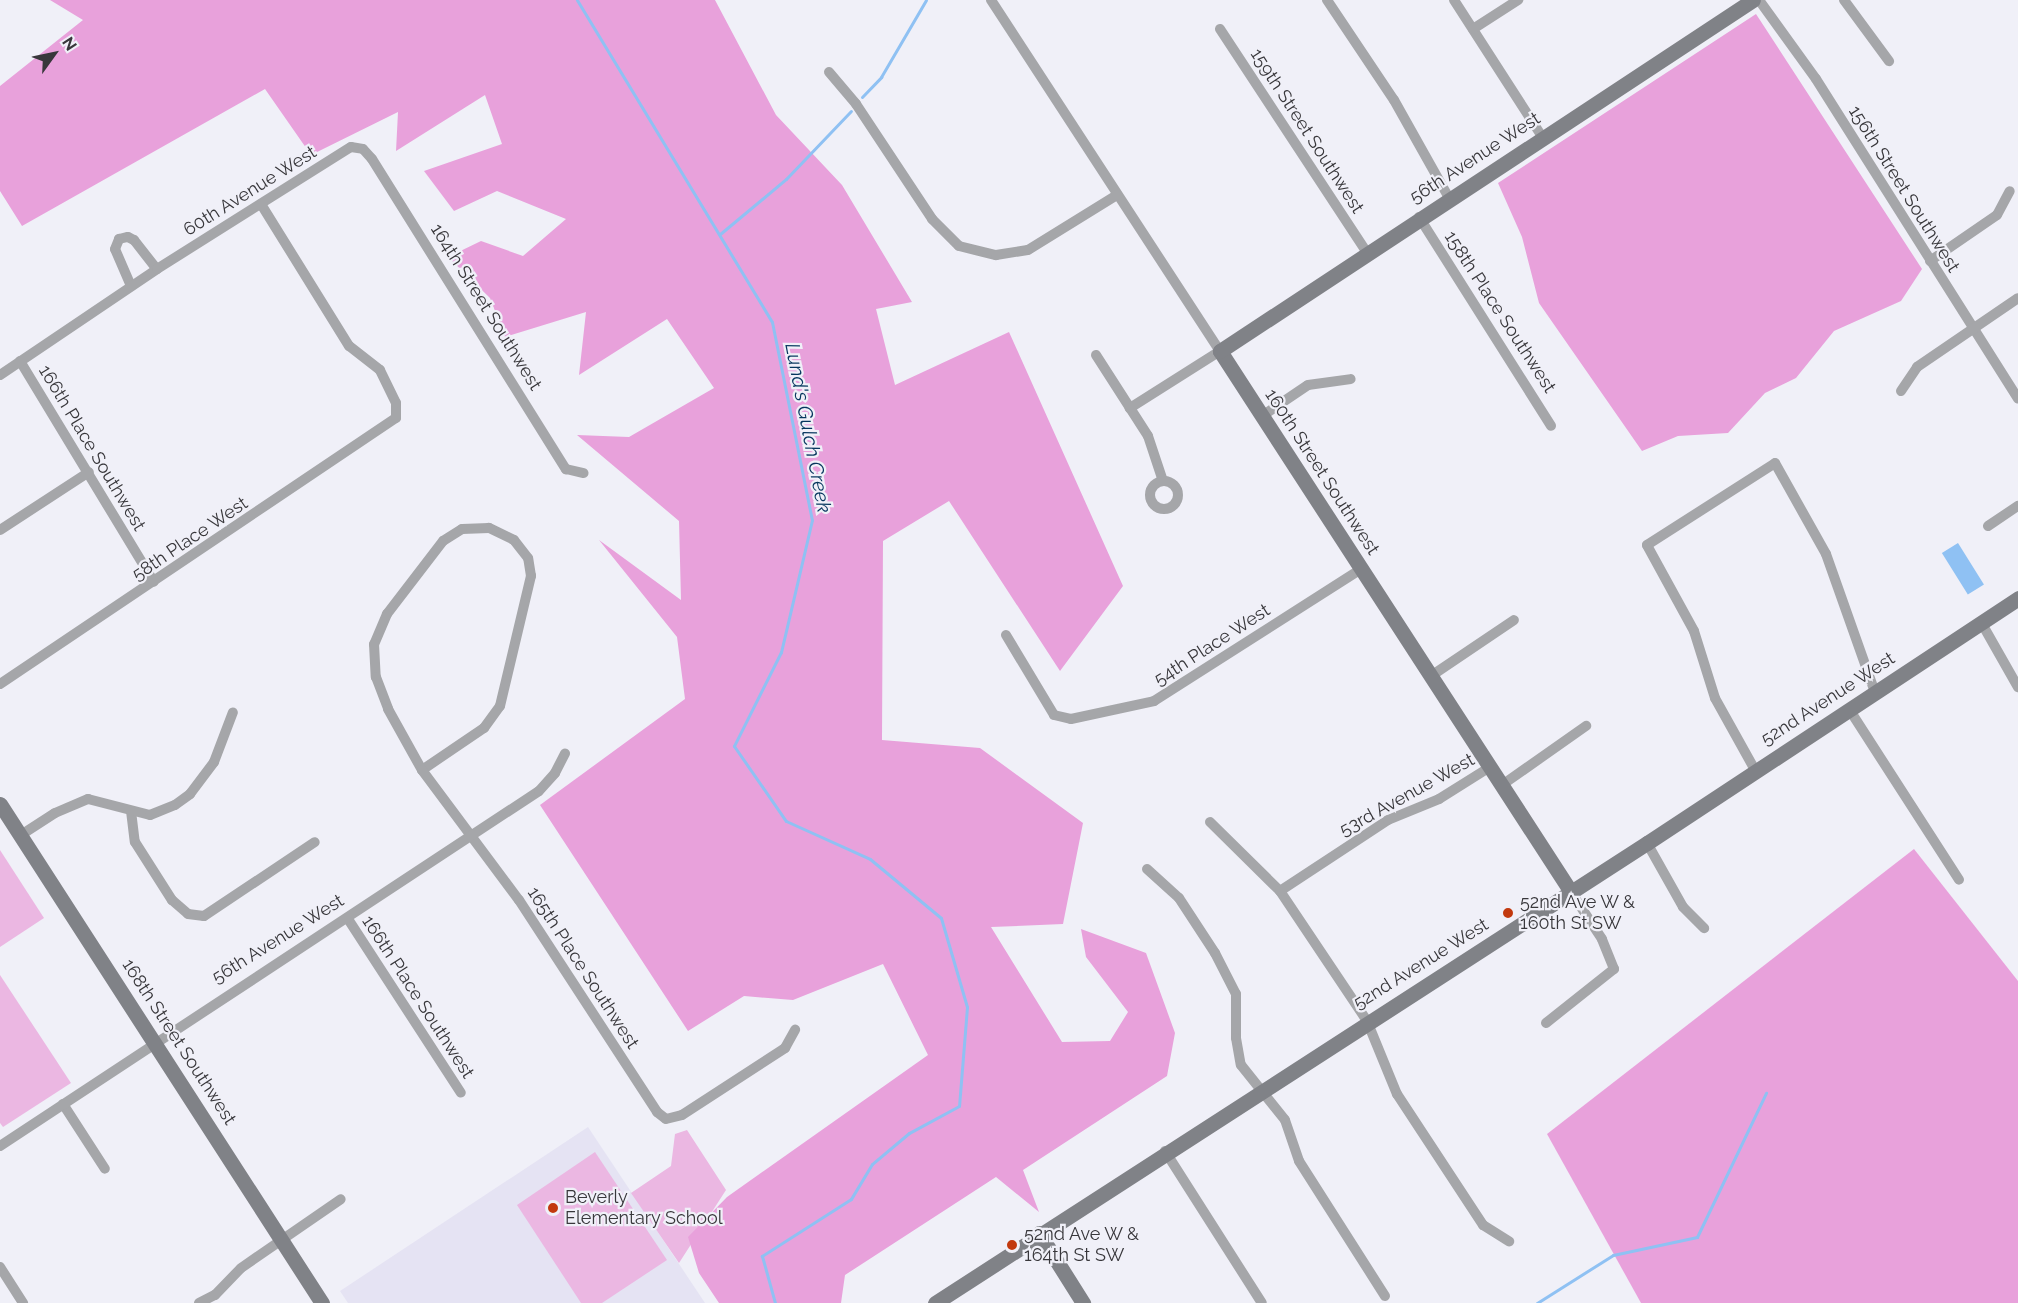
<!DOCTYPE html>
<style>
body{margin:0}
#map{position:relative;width:2018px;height:1303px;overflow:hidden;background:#f0f0f8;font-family:Raleway,sans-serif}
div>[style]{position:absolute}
.built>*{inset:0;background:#e5e3f3}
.green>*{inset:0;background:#ebb7e2}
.forest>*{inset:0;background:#e8a1db}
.water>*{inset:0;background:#8fc1f3;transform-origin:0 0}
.stream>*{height:3px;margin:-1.5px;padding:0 1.5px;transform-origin:1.5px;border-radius:1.5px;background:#8fc1f3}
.street>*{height:10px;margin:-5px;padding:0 5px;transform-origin:5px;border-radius:5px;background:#a5a6a9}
.street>.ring{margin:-5px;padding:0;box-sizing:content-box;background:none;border:10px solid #a5a6a9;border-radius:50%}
.secondary>*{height:15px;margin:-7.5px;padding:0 7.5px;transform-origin:7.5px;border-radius:7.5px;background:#808287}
.dots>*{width:16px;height:16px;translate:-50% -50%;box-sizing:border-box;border:3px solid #f0f0f8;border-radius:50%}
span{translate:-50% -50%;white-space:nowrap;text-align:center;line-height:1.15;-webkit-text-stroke:4.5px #f0f0f8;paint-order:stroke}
.street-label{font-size:18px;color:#38373b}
.poi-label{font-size:18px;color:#38373b}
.left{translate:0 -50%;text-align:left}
.water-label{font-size:20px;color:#06365e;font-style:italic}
.north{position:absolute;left:24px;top:24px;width:60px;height:60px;-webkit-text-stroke:4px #f0f0f8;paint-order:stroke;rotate:57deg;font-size:16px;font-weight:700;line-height:24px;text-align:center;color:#38373b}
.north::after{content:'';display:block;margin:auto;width:21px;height:27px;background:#38373b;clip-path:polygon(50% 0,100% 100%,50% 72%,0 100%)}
</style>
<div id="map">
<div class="built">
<div style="clip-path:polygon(588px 1127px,705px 1303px,348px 1303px,340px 1291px)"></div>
</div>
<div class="green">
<div style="clip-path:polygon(0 850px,44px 918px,0 947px)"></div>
<div style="clip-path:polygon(0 975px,71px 1083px,3px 1127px,0 1123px)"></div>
<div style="clip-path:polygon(687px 1130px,726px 1190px,679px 1263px,631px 1193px,671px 1166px,675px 1134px)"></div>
<div style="clip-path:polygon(595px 1152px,667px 1260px,602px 1303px,581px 1303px,517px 1205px)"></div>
</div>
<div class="forest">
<div style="clip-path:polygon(50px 0,715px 0,776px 115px,842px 185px,912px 302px,876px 309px,895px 385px,1009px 332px,1123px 586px,1060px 671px,949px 501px,883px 541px,882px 740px,980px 748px,1083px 823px,1063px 924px,991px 927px,1062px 1042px,1110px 1041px,1128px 1012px,1086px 957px,1081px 929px,1146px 953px,1175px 1033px,1167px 1076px,1023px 1170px,1039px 1212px,996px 1177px,845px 1275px,841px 1303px,719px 1303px,699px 1273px,688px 1237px,727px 1197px,928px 1055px,883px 964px,793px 1000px,744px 996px,688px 1031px,540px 805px,685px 699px,677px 637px,599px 540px,681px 600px,679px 521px,577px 435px,629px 437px,714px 388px,667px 319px,579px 375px,586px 312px,505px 337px,490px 298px,448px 257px,481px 241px,523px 256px,566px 219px,497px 191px,454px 211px,424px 171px,502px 144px,485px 95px,396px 151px,398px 112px,311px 155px,265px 89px,22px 226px,0 191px,0 86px,83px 20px)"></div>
<div style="clip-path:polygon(1756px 14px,1922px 269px,1901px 301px,1834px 331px,1796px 378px,1765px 393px,1728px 433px,1678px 436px,1642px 451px,1539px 303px,1522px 237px,1498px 183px)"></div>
<div style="clip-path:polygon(1914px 849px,2018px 981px,2018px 1303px,1641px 1303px,1547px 1134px)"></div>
</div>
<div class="water">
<div style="left:1958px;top:543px;width:49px;height:19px;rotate:58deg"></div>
</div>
<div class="stream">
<div style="left:577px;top:0;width:376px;rotate:58.8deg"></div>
<div style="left:772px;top:322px;width:202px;rotate:78.6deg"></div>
<div style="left:812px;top:520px;width:136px;rotate:103.2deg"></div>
<div style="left:781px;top:652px;width:105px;rotate:116.6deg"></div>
<div style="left:734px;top:746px;width:91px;rotate:55.3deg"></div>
<div style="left:786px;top:821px;width:92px;rotate:24.3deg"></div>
<div style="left:870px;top:859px;width:92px;rotate:39.7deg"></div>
<div style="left:941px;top:918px;width:93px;rotate:73.7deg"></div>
<div style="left:967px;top:1007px;width:99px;rotate:94.6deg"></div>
<div style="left:959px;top:1106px;width:57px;rotate:151.6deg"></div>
<div style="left:909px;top:1133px;width:48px;rotate:140deg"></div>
<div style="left:872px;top:1164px;width:41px;rotate:121deg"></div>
<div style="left:851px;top:1199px;width:106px;rotate:147.4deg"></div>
<div style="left:762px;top:1256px;width:49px;rotate:74.5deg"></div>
<div style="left:862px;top:97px;width:28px;rotate:-46deg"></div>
<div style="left:881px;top:77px;width:89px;rotate:-59.7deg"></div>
<div style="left:720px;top:234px;width:86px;rotate:-39.8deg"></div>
<div style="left:786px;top:179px;width:94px;rotate:-46.3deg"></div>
<div style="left:1537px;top:1303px;width:90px;rotate:-32.3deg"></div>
<div style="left:1613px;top:1255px;width:86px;rotate:-12.1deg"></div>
<div style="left:1697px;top:1237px;width:160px;rotate:-64.4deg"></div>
</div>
<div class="street">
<div style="left:991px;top:0;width:419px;rotate:56.9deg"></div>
<div style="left:1220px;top:351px;width:107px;rotate:147.7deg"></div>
<div style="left:1327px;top:0;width:120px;rotate:56.2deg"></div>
<div style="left:1394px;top:100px;width:112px;rotate:60.7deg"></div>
<div style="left:1454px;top:0;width:164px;rotate:57.2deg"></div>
<div style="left:1759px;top:0;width:97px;rotate:54.2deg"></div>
<div style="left:1816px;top:79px;width:378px;rotate:57.7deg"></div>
<div style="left:1844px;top:0;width:76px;rotate:53.6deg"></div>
<div style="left:1220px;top:29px;width:266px;rotate:56.7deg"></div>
<div style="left:1473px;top:29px;width:54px;rotate:-32.8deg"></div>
<div style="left:829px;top:72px;width:42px;rotate:49.8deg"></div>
<div style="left:856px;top:104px;width:138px;rotate:56.5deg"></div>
<div style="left:932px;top:219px;width:38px;rotate:45deg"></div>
<div style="left:959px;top:246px;width:38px;rotate:14deg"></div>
<div style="left:996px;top:255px;width:32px;rotate:-9deg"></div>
<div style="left:1028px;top:250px;width:105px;rotate:-31.7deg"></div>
<div style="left:1419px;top:217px;width:247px;rotate:57.7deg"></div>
<div style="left:1930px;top:261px;width:81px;rotate:-34.5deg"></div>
<div style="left:1997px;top:215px;width:27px;rotate:-62deg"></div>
<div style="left:131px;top:286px;width:40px;rotate:-113.4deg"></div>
<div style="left:115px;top:249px;width:11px;rotate:-68deg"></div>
<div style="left:119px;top:239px;width:9px;rotate:-13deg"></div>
<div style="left:128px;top:237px;width:7px;rotate:27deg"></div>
<div style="left:134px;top:240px;width:37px;rotate:52deg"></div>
<div style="left:1096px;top:355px;width:96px;rotate:57.3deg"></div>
<div style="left:1148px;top:436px;width:47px;rotate:71.6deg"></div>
<div style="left:20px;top:361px;width:258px;rotate:58.8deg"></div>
<div style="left:0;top:375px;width:189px;rotate:-34deg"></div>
<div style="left:157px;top:269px;width:229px;rotate:-32.2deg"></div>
<div style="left:351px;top:147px;width:12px;rotate:9deg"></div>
<div style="left:363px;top:149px;width:13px;rotate:48deg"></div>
<div style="left:372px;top:159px;width:366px;rotate:58deg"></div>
<div style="left:566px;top:469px;width:18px;rotate:13deg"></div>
<div style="left:1901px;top:391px;width:29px;rotate:-56deg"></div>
<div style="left:1917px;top:367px;width:122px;rotate:-34.3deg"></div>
<div style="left:1262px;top:416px;width:55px;rotate:-34deg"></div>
<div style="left:1308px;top:385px;width:43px;rotate:-7.9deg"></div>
<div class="ring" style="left:1150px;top:481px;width:18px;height:18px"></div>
<div style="left:1988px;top:526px;width:36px;rotate:-34deg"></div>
<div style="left:0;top:530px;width:106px;rotate:-33.1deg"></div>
<div style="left:1981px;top:622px;width:75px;rotate:60.4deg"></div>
<div style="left:1006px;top:635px;width:93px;rotate:59deg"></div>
<div style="left:1054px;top:715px;width:17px;rotate:13deg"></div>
<div style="left:1071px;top:719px;width:85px;rotate:-12.2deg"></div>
<div style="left:1154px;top:701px;width:246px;rotate:-32.5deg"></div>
<div style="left:1431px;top:676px;width:100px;rotate:-34deg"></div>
<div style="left:0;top:684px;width:477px;rotate:-33.9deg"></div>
<div style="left:396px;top:418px;width:15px;rotate:-90deg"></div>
<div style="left:396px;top:403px;width:37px;rotate:-116deg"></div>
<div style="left:380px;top:370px;width:39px;rotate:-142deg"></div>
<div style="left:349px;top:346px;width:167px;rotate:-121.8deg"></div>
<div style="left:1849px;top:709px;width:203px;rotate:57.2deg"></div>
<div style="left:422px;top:770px;width:75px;rotate:-34.1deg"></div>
<div style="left:484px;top:728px;width:27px;rotate:-54deg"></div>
<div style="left:500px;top:706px;width:134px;rotate:-76.6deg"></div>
<div style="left:531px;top:576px;width:18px;rotate:-99deg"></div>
<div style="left:528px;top:558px;width:23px;rotate:-128deg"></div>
<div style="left:514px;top:540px;width:28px;rotate:-154deg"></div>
<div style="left:489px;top:528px;width:27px;rotate:178deg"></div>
<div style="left:462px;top:529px;width:22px;rotate:148deg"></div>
<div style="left:443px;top:541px;width:92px;rotate:127.5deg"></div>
<div style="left:387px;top:614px;width:33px;rotate:113deg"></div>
<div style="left:374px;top:644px;width:33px;rotate:87deg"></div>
<div style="left:376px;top:677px;width:34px;rotate:69deg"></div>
<div style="left:388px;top:709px;width:70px;rotate:60.9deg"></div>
<div style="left:422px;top:770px;width:162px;rotate:53.3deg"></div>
<div style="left:519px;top:900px;width:253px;rotate:56.9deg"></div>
<div style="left:657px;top:1112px;width:11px;rotate:38deg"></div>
<div style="left:666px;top:1119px;width:16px;rotate:-14deg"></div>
<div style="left:682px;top:1115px;width:123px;rotate:-33deg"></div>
<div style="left:785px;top:1048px;width:21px;rotate:-61deg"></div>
<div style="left:1755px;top:770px;width:82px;rotate:-119.1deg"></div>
<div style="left:1715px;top:698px;width:70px;rotate:-107.4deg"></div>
<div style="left:1694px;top:631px;width:98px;rotate:-118.7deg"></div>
<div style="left:1647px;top:545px;width:152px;rotate:-32.6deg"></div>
<div style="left:1775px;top:463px;width:104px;rotate:60.7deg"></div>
<div style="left:1826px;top:554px;width:146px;rotate:70.5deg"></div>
<div style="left:1502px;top:785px;width:103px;rotate:-35.1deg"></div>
<div style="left:131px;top:811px;width:31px;rotate:83deg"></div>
<div style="left:135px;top:842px;width:69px;rotate:57.5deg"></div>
<div style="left:172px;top:900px;width:21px;rotate:41deg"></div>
<div style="left:188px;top:914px;width:16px;rotate:7deg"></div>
<div style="left:204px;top:916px;width:133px;rotate:-33.7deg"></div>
<div style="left:1210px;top:822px;width:98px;rotate:44.6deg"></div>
<div style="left:1280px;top:891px;width:156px;rotate:56.2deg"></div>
<div style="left:1367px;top:1021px;width:79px;rotate:67.7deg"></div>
<div style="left:1397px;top:1094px;width:157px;rotate:56.7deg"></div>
<div style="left:1483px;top:1225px;width:31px;rotate:32deg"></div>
<div style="left:21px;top:835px;width:40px;rotate:-32.9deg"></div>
<div style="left:55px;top:813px;width:36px;rotate:-23deg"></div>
<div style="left:88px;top:799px;width:64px;rotate:14.5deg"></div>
<div style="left:150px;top:815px;width:27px;rotate:-22deg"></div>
<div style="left:175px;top:805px;width:19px;rotate:-36deg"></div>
<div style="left:190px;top:794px;width:40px;rotate:-53deg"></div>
<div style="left:214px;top:762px;width:53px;rotate:-69.2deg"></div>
<div style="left:1647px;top:843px;width:73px;rotate:60.6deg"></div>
<div style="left:1683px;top:907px;width:30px;rotate:45deg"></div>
<div style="left:1147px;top:869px;width:43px;rotate:42.2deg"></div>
<div style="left:1179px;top:898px;width:66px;rotate:56.8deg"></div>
<div style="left:1215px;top:953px;width:46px;rotate:62.9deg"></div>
<div style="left:1236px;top:994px;width:44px;rotate:90deg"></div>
<div style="left:1236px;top:1038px;width:27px;rotate:80deg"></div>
<div style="left:1241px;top:1065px;width:70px;rotate:51.3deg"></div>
<div style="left:1285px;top:1120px;width:43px;rotate:71.1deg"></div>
<div style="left:1299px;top:1161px;width:160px;rotate:57.5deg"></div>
<div style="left:1280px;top:891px;width:129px;rotate:-33.3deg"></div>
<div style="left:1388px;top:820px;width:55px;rotate:-22.4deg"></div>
<div style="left:1439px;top:799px;width:60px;rotate:-32.1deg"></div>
<div style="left:348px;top:919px;width:207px;rotate:57deg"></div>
<div style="left:1546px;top:1023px;width:87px;rotate:-38.5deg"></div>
<div style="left:1614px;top:969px;width:32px;rotate:-112deg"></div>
<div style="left:1602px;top:939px;width:56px;rotate:-123.4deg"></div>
<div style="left:63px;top:1104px;width:77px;rotate:57.1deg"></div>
<div style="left:0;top:1146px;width:645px;rotate:-33.37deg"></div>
<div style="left:539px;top:791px;width:24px;rotate:-48deg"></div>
<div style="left:555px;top:773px;width:22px;rotate:-63deg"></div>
<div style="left:1165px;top:1151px;width:180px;rotate:57.5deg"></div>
<div style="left:0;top:1267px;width:43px;rotate:57.4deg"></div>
<div style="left:199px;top:1303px;width:18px;rotate:-27deg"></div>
<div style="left:215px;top:1295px;width:37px;rotate:-46deg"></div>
<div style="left:241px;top:1268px;width:121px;rotate:-34.6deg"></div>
</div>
<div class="secondary">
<div style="left:0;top:804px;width:594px;rotate:57.17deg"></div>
<div style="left:1571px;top:892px;width:645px;rotate:-122.98deg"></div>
<div style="left:1220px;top:351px;width:638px;rotate:-33.37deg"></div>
<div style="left:1039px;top:1233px;width:83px;rotate:57.8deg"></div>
<div style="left:935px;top:1303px;width:848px;rotate:-32.87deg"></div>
<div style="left:1647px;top:843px;width:445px;rotate:-33.4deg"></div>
</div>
<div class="dots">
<div style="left:1508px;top:913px;background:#c2390e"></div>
<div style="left:553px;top:1208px;background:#c2390e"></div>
<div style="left:1012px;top:1245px;background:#c2390e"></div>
</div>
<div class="street-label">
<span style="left:1307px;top:131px;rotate:57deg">159th Street Southwest</span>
<span style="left:1475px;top:158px;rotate:-33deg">56th Avenue West</span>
<span style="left:1904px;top:189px;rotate:58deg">156th Street Southwest</span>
<span style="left:250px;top:191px;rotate:-32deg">60th Avenue West</span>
<span style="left:486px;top:307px;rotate:58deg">164th Street Southwest</span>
<span style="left:1500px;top:312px;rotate:57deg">158th Place Southwest</span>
<span style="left:92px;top:448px;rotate:59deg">166th Place Southwest</span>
<span style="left:1322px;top:472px;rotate:57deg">160th Street Southwest</span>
<span style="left:190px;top:539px;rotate:-34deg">58th Place West</span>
<span style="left:1212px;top:645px;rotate:-33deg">54th Place West</span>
<span style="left:1828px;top:699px;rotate:-33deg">52nd Avenue West</span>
<span style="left:1407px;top:795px;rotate:-29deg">53rd Avenue West</span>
<span style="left:278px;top:939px;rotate:-32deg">56th Avenue West</span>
<span style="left:1421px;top:964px;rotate:-32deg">52nd Avenue West</span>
<span style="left:583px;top:968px;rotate:57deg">165th Place Southwest</span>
<span style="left:418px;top:997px;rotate:57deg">166th Place Southwest</span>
<span style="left:179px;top:1042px;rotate:57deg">168th Street Southwest</span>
</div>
<div class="poi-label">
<span class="left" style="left:1520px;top:913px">52nd Ave W &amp;<br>160th St SW</span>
<span class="left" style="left:565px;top:1208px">Beverly<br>Elementary School</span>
<span class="left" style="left:1024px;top:1245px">52nd Ave W &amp;<br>164th St SW</span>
</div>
<div class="water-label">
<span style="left:808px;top:428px;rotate:79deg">Lund's Gulch Creek</span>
</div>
<div class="north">N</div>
</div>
